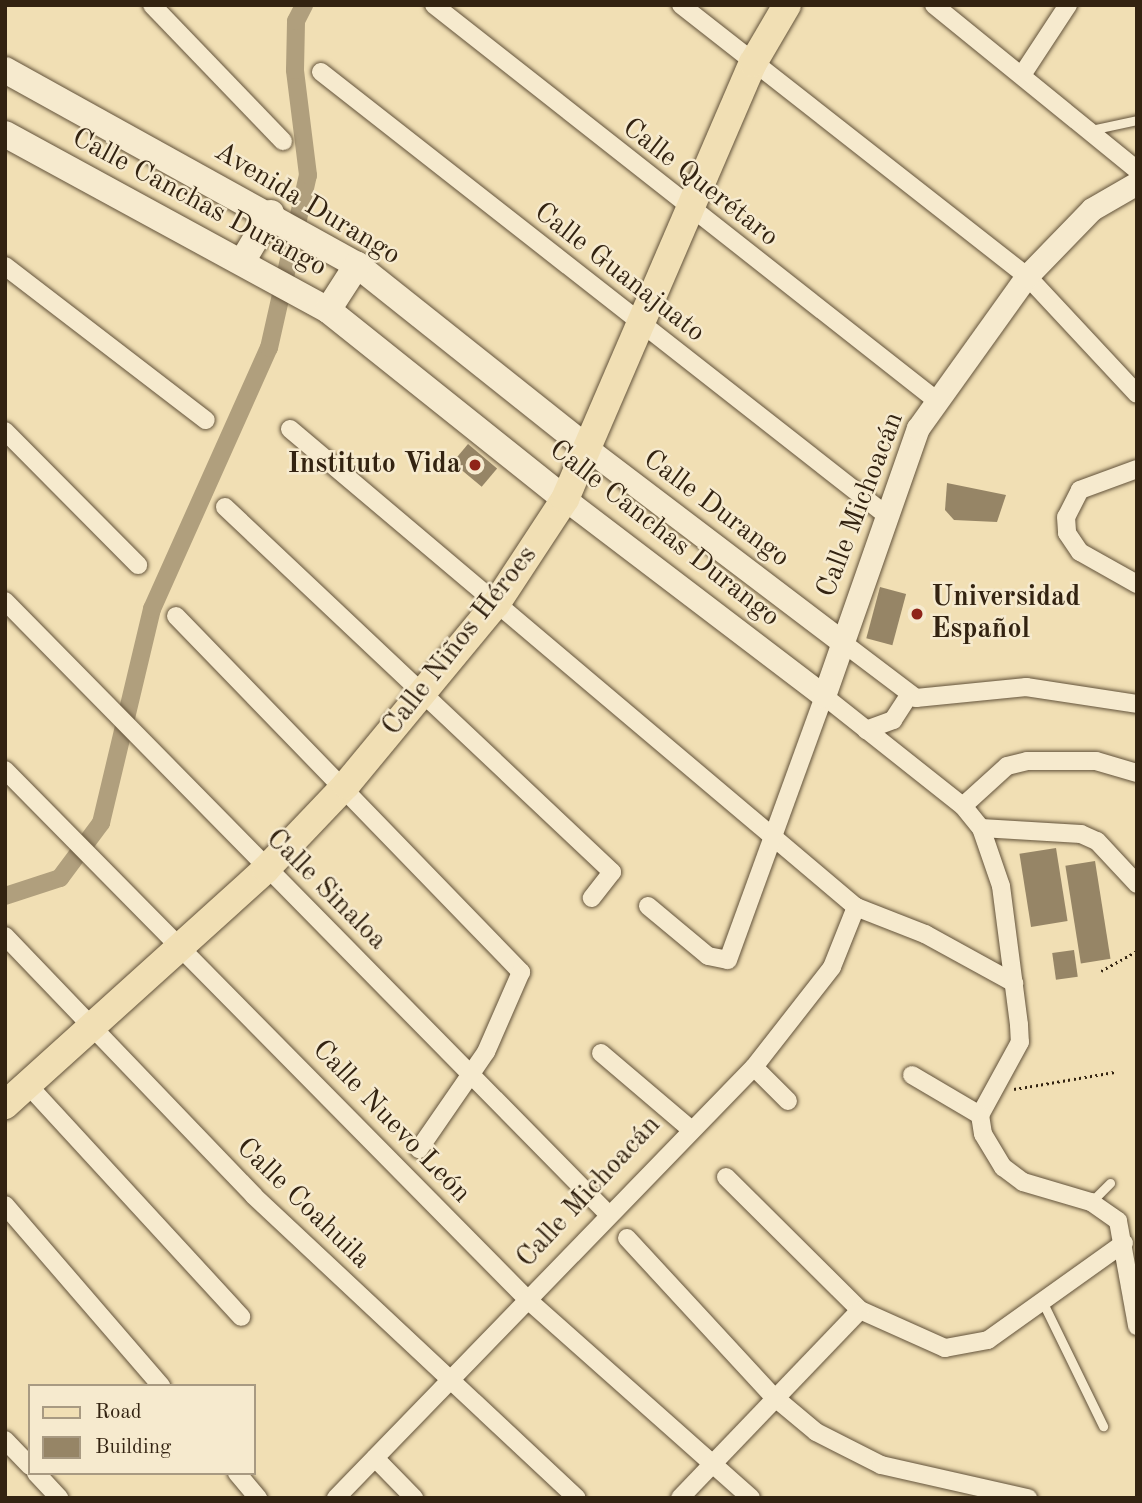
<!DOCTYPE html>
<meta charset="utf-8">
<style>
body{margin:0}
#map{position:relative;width:1142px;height:1503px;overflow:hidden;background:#f1dfb4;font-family:"Old Standard TT",serif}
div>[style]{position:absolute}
.canal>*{height:18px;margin:-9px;padding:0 9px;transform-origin:9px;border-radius:9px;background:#b09f7d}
.building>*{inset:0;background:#968566;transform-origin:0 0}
.path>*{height:2.5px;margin-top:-1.25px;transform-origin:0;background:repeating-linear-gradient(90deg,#332311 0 2px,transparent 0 5.5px)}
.roads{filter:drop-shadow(0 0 2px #62523a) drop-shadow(0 0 2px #62523a)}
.service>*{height:9px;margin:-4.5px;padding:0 4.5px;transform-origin:4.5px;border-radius:4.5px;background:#f6eace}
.minor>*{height:18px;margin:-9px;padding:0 9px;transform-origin:9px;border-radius:9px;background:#f6eace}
.tertiary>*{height:23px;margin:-11.5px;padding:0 11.5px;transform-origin:11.5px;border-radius:11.5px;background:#f6eace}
.secondary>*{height:26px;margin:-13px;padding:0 13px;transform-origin:13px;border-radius:13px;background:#f6eace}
.primary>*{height:28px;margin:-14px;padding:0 14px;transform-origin:14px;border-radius:14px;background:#f1dfb4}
.dots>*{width:19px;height:19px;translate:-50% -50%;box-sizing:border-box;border:4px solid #f6eace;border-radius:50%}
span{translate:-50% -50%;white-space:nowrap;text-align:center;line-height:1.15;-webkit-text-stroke:5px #f6eace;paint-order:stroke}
.street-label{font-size:28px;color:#332311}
.poi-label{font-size:28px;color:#332311;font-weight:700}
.right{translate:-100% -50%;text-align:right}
.left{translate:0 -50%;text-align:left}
.frame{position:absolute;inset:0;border:7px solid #332311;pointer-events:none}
.legend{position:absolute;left:28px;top:1384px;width:228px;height:91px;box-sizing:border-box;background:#f6eace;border:2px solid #a89a82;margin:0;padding:9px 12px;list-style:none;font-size:21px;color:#332311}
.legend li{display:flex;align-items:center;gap:14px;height:35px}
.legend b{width:35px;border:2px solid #a89a82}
</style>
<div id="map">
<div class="canal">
<div style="left:5px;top:896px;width:58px;rotate:-18.1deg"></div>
<div style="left:60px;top:878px;width:69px;rotate:-53.3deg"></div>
<div style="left:101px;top:823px;width:220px;rotate:-76.6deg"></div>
<div style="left:152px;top:609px;width:286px;rotate:-65.9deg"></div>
<div style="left:269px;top:348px;width:177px;rotate:-77.3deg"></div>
<div style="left:308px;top:175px;width:106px;rotate:-97.1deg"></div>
<div style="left:295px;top:70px;width:49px;rotate:-88.8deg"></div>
<div style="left:296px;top:21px;width:18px;rotate:-63deg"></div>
</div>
<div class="building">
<div style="left:468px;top:444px;width:38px;height:24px;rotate:40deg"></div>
<div style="clip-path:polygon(947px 483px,1006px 495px,997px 522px,954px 520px,945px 510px)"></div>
<div style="left:880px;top:587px;width:27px;height:53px;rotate:15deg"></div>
<div style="left:1056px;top:848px;width:74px;height:37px;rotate:81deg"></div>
<div style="left:1095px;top:861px;width:99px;height:30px;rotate:81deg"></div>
<div style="left:1074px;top:950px;width:27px;height:22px;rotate:82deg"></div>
</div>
<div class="path">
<div style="left:1101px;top:971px;width:41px;rotate:-29.1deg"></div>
<div style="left:1014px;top:1089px;width:102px;rotate:-9.6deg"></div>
</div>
<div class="roads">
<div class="service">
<div style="left:1091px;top:130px;width:47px;rotate:-12.3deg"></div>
<div style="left:1091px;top:1202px;width:27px;rotate:-45deg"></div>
<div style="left:1044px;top:1305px;width:135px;rotate:64deg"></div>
</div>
<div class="minor">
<div style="left:152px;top:5px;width:189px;rotate:46.1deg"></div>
<div style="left:434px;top:5px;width:639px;rotate:38.2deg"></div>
<div style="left:681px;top:5px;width:439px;rotate:38.1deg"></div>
<div style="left:1027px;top:276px;width:161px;rotate:47deg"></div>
<div style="left:934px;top:5px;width:262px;rotate:39.1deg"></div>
<div style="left:321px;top:72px;width:717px;rotate:38.09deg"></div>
<div style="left:1022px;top:75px;width:84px;rotate:-56.7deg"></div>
<div style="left:5px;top:266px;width:253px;rotate:37.5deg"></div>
<div style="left:290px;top:429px;width:741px;rotate:40.18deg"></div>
<div style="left:856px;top:907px;width:74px;rotate:21.4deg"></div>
<div style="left:925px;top:934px;width:102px;rotate:28.8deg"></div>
<div style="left:5px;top:431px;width:189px;rotate:45.2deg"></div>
<div style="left:1137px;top:469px;width:61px;rotate:159.8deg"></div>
<div style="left:1080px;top:490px;width:30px;rotate:117deg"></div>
<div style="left:1066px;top:517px;width:16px;rotate:86deg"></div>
<div style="left:1067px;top:533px;width:23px;rotate:56deg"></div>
<div style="left:1080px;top:552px;width:65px;rotate:29.3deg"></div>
<div style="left:225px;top:507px;width:532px;rotate:43.32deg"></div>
<div style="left:612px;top:872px;width:33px;rotate:128deg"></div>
<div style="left:5px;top:601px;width:861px;rotate:45.47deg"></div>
<div style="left:176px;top:616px;width:496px;rotate:45.9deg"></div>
<div style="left:521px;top:972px;width:87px;rotate:113.6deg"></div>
<div style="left:486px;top:1052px;width:118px;rotate:124.6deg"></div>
<div style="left:842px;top:642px;width:93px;rotate:37.1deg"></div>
<div style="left:916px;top:698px;width:111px;rotate:-5.7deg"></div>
<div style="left:1026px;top:687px;width:112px;rotate:8.7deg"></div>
<div style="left:866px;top:730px;width:29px;rotate:-20deg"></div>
<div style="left:893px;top:720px;width:30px;rotate:-57deg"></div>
<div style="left:5px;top:770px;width:745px;rotate:45.38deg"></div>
<div style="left:528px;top:1300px;width:298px;rotate:41.6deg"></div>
<div style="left:963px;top:806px;width:59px;rotate:-42.3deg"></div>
<div style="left:1007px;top:766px;width:21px;rotate:-14deg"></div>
<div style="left:1027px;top:761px;width:69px"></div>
<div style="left:1096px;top:761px;width:43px;rotate:16.3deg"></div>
<div style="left:981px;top:828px;width:100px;rotate:3.4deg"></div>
<div style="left:1081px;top:834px;width:17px;rotate:24deg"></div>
<div style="left:1097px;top:841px;width:59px;rotate:47.1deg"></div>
<div style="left:648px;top:906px;width:78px;rotate:39.8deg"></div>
<div style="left:708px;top:956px;width:20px;rotate:11deg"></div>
<div style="left:728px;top:960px;width:281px;rotate:-70deg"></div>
<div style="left:824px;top:696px;width:177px;rotate:38.4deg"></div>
<div style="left:963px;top:806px;width:28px;rotate:51deg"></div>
<div style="left:981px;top:828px;width:61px;rotate:71deg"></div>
<div style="left:1001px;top:886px;width:140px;rotate:82.6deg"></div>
<div style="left:1019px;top:1025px;width:17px;rotate:87deg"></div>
<div style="left:1020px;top:1042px;width:83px;rotate:118.7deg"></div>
<div style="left:980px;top:1115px;width:19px;rotate:81deg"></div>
<div style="left:983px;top:1134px;width:39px;rotate:59deg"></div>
<div style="left:1003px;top:1167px;width:25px;rotate:37deg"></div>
<div style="left:1023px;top:1182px;width:71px;rotate:16.4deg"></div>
<div style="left:1091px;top:1202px;width:33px;rotate:35deg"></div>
<div style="left:1118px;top:1221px;width:107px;rotate:79.7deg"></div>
<div style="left:5px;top:936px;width:360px;rotate:46.2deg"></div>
<div style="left:254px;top:1196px;width:442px;rotate:43.1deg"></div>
<div style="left:601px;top:1053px;width:116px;rotate:40.4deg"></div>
<div style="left:754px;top:1067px;width:48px;rotate:45deg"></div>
<div style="left:912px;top:1075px;width:79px;rotate:30.5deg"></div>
<div style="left:28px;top:1085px;width:315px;rotate:47.4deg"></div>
<div style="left:726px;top:1177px;width:189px;rotate:44.8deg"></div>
<div style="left:860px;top:1310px;width:93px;rotate:24.1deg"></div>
<div style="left:945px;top:1348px;width:44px;rotate:-10.5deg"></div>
<div style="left:988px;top:1340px;width:167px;rotate:-35.5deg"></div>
<div style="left:5px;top:1205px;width:239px;rotate:49.2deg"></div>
<div style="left:627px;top:1238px;width:215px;rotate:47.3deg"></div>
<div style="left:773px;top:1396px;width:56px;rotate:39.9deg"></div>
<div style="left:816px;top:1432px;width:73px;rotate:26.9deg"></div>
<div style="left:881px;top:1465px;width:151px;rotate:12.7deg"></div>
<div style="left:5px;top:1440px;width:36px;rotate:46deg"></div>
<div style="left:375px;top:1458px;width:56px;rotate:45.7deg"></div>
<div style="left:36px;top:1473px;width:34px;rotate:47deg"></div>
<div style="left:237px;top:1473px;width:33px;rotate:50deg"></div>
<div style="left:336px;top:1498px;width:600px;rotate:-45.88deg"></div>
<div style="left:754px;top:1067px;width:127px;rotate:-52deg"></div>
<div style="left:832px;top:967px;width:65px;rotate:-68.2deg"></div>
<div style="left:680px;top:1498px;width:260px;rotate:-46.2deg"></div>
</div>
<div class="tertiary">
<div style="left:588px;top:449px;width:319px;rotate:37.2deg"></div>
<div style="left:565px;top:499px;width:325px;rotate:37.3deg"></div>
<div style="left:824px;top:696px;width:284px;rotate:-70.7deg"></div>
<div style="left:918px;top:428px;width:187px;rotate:-54.4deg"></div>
<div style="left:1027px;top:276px;width:93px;rotate:-45.9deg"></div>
<div style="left:1092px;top:209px;width:52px;rotate:-30deg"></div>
</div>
<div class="secondary">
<div style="left:5px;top:70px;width:402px;rotate:29deg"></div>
<div style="left:357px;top:265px;width:295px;rotate:38.5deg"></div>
<div style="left:5px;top:134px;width:368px;rotate:28.6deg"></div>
<div style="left:328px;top:310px;width:303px;rotate:38.6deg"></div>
<div style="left:242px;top:262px;width:57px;rotate:-59.4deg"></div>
<div style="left:328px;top:310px;width:54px;rotate:-57.2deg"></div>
</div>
<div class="primary">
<div style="left:5px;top:1105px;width:352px;rotate:-42.1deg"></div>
<div style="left:266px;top:869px;width:116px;rotate:-46.4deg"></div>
<div style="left:346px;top:785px;width:235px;rotate:-50.4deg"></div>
<div style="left:496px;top:604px;width:126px;rotate:-56.7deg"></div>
<div style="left:565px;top:499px;width:475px;rotate:-66.7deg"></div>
<div style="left:753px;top:63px;width:67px;rotate:-59.6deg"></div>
</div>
</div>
<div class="dots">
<div style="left:475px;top:465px;background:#8f2418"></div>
<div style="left:917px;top:614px;background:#8f2418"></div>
</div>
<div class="street-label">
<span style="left:700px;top:183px;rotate:38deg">Calle Querétaro</span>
<span style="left:199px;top:203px;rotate:28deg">Calle Canchas Durango</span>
<span style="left:307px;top:204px;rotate:31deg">Avenida Durango</span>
<span style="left:619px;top:273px;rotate:38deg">Calle Guanajuato</span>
<span style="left:861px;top:505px;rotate:-69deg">Calle Michoacán</span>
<span style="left:716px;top:509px;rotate:37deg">Calle Durango</span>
<span style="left:664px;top:534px;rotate:38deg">Calle Canchas Durango</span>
<span style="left:460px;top:641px;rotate:-52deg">Calle Niños Héroes</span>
<span style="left:326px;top:890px;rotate:45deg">Calle Sinaloa</span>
<span style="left:391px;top:1122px;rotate:46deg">Calle Nuevo León</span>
<span style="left:589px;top:1192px;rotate:-47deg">Calle Michoacán</span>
<span style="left:303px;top:1204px;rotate:44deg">Calle Coahuila</span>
</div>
<div class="poi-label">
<span class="right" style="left:461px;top:465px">Instituto Vida</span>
<span class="left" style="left:931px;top:614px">Universidad<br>Español</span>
</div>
<div class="frame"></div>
<ul class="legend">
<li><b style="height:9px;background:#f1dfb4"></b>Road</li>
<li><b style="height:19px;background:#968566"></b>Building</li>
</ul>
</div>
